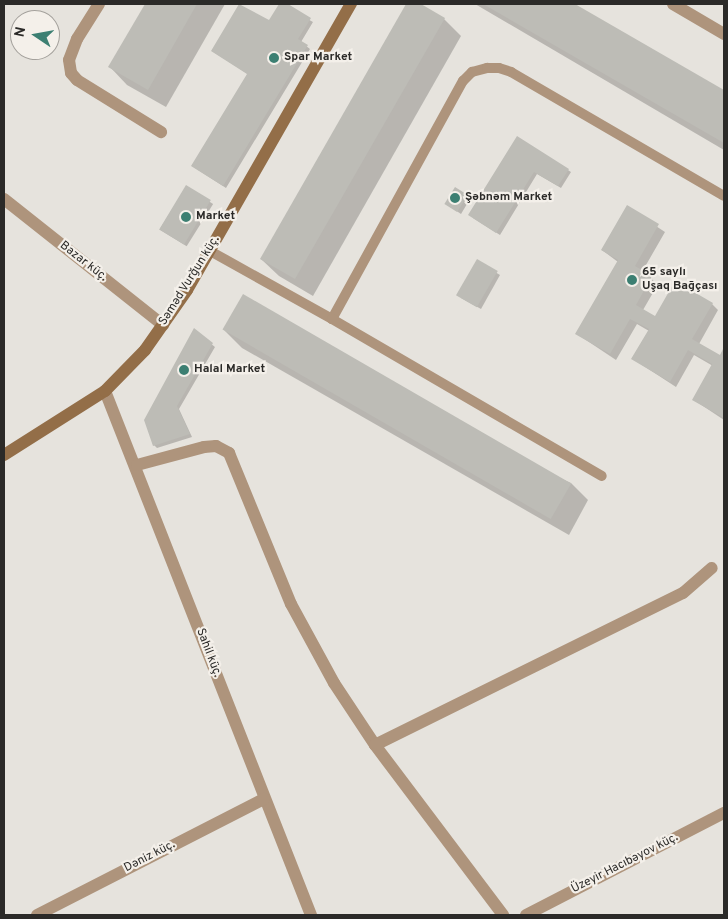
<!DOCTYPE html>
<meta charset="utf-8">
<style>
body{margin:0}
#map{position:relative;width:728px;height:919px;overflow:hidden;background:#e6e3dd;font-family:Overpass,sans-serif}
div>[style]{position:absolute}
.shadow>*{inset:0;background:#0003;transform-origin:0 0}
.building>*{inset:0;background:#bdbcb6;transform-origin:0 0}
.lane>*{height:10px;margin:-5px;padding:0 5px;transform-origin:5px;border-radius:5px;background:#ae947c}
.street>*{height:12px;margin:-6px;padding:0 6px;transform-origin:6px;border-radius:6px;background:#ae947c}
.secondary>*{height:12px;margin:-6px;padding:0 6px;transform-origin:6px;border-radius:6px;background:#936e48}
.dots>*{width:14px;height:14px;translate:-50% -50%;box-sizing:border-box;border:2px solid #f4f0ea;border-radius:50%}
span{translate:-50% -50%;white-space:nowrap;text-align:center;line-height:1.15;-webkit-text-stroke:4.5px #f4f0ea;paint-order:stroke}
.poi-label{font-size:12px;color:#2b2a28;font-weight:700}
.left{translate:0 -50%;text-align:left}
.street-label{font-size:12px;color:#2b2a28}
.frame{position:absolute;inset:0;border:5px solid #2b2a28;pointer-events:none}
.north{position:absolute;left:10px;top:10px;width:50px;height:50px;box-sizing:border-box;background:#f4f0ea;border:1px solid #a4a19c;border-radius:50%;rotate:282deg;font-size:14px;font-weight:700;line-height:20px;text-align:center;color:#2b2a28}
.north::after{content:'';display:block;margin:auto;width:18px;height:22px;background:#3c7f72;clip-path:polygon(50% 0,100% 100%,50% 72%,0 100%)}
</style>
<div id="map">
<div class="shadow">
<div style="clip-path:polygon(147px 4px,225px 4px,166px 107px,127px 85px,110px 67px)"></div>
<div style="clip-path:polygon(280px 4px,313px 22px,301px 42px,310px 49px,226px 188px,192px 166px,248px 74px,212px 51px,269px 22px)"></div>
<div style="clip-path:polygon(407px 4px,418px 4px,444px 19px,461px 36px,313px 296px,279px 276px,261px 259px)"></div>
<div style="clip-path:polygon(475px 4px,572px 4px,724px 92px,724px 150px)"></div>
<div style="clip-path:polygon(517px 138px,571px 172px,561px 188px,537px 174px,500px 235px,473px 218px)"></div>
<div style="left:186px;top:187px;width:32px;height:50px;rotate:32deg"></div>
<div style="clip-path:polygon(467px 196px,470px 199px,461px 214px,446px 204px)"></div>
<div style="clip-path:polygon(627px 207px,665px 232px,642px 272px,658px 284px,643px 310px,656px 318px,712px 304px,718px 310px,699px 344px,720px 356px,724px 349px,724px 420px,694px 400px,713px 366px,694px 355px,676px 387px,633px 359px,649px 331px,637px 324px,616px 360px,577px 334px,618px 262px,602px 250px)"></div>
<div style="clip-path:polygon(477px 261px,500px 275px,481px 309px,461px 298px)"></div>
<div style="clip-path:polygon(194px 330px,215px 347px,179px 409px,192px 437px,157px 448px,154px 445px)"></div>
<div style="clip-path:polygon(224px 330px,571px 483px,588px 500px,569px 535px,242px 348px)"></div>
</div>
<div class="building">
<div style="clip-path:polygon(145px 4px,197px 4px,148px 90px,108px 67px)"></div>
<div style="clip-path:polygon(239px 4px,269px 20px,279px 4px,288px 4px,311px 18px,298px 39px,308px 45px,223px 186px,191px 166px,247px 74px,211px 51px)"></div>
<div style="clip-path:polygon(406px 4px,421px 4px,445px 18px,295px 279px,260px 259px)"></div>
<div style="clip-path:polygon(483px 4px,575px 4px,724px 90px,724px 143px)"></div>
<div style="clip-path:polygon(517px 136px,569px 169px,558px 186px,534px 172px,496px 233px,468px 215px)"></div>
<div style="left:186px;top:185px;width:29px;height:52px;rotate:31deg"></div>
<div style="left:455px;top:187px;width:15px;height:20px;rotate:32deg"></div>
<div style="clip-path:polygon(627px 205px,659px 224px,635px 266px,652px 276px,636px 305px,655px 316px,675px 281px,713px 303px,692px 339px,720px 355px,724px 347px,724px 418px,692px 400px,712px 364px,688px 350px,670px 382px,631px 359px,649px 329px,630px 319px,610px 354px,575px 334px,618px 260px,601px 250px)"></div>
<div style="left:477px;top:259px;width:24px;height:42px;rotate:30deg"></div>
<div style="left:243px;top:294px;width:379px;height:41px;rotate:30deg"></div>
<div style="clip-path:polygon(194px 328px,213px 343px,177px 406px,190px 434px,153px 446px,144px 420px)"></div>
</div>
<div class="lane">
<div style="left:210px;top:251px;width:140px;rotate:29.1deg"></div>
<div style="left:332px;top:319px;width:272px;rotate:-61.2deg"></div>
<div style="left:463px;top:81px;width:13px;rotate:-45deg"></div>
<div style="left:472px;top:72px;width:16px;rotate:-15deg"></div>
<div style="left:487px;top:68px;width:12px"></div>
<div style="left:499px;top:68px;width:13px;rotate:18deg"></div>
<div style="left:511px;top:72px;width:246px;rotate:30.2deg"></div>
<div style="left:332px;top:319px;width:312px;rotate:30.2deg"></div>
</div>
<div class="street">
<div style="left:99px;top:4px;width:41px;rotate:122.2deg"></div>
<div style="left:77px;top:39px;width:22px;rotate:111deg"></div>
<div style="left:69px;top:60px;width:13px;rotate:81deg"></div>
<div style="left:71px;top:73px;width:9px;rotate:49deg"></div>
<div style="left:77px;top:80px;width:99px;rotate:31.8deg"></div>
<div style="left:673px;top:4px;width:59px;rotate:30.5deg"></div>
<div style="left:4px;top:199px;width:203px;rotate:38.4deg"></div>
<div style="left:105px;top:391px;width:563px;rotate:68.54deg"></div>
<div style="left:137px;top:465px;width:69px;rotate:-15deg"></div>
<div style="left:204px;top:447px;width:12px;rotate:-5deg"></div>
<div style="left:216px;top:446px;width:15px;rotate:28deg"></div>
<div style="left:229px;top:453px;width:163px;rotate:67.7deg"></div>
<div style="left:291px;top:604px;width:90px;rotate:61.4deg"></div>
<div style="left:334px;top:683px;width:74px;rotate:56.5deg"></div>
<div style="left:375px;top:745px;width:213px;rotate:53deg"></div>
<div style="left:375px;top:745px;width:343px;rotate:-26.3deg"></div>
<div style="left:683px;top:593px;width:38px;rotate:-41deg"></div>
<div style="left:37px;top:915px;width:255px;rotate:-27.1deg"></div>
<div style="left:526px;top:915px;width:223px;rotate:-27.3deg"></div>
</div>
<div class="secondary">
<div style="left:4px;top:455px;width:120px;rotate:-32.4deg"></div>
<div style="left:105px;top:391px;width:57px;rotate:-45.7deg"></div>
<div style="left:145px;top:350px;width:73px;rotate:-55deg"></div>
<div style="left:187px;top:290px;width:330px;rotate:-60.2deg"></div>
</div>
<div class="dots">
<div style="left:274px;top:58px;background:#3c7f72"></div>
<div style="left:455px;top:198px;background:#3c7f72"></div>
<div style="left:186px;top:217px;background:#3c7f72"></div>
<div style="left:632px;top:280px;background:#3c7f72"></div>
<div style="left:184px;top:370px;background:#3c7f72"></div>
</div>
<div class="poi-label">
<span class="left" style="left:284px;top:58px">Spar Market</span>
<span class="left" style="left:465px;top:198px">Şəbnəm Market</span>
<span class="left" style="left:196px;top:217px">Market</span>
<span class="left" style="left:642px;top:280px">65 saylı<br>Uşaq Bağçası</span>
<span class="left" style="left:194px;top:370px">Halal Market</span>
</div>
<div class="street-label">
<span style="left:83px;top:262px;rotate:38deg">Bazar küç.</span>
<span style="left:190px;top:281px;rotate:-58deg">Səməd Vurğun küç.</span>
<span style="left:208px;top:653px;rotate:69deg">Sahil küç.</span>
<span style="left:150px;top:857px;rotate:-27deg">Dәniz küç.</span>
<span style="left:625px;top:864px;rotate:-27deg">Üzeyir Hacıbəyov küç.</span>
</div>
<div class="frame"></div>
<div class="north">N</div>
</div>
